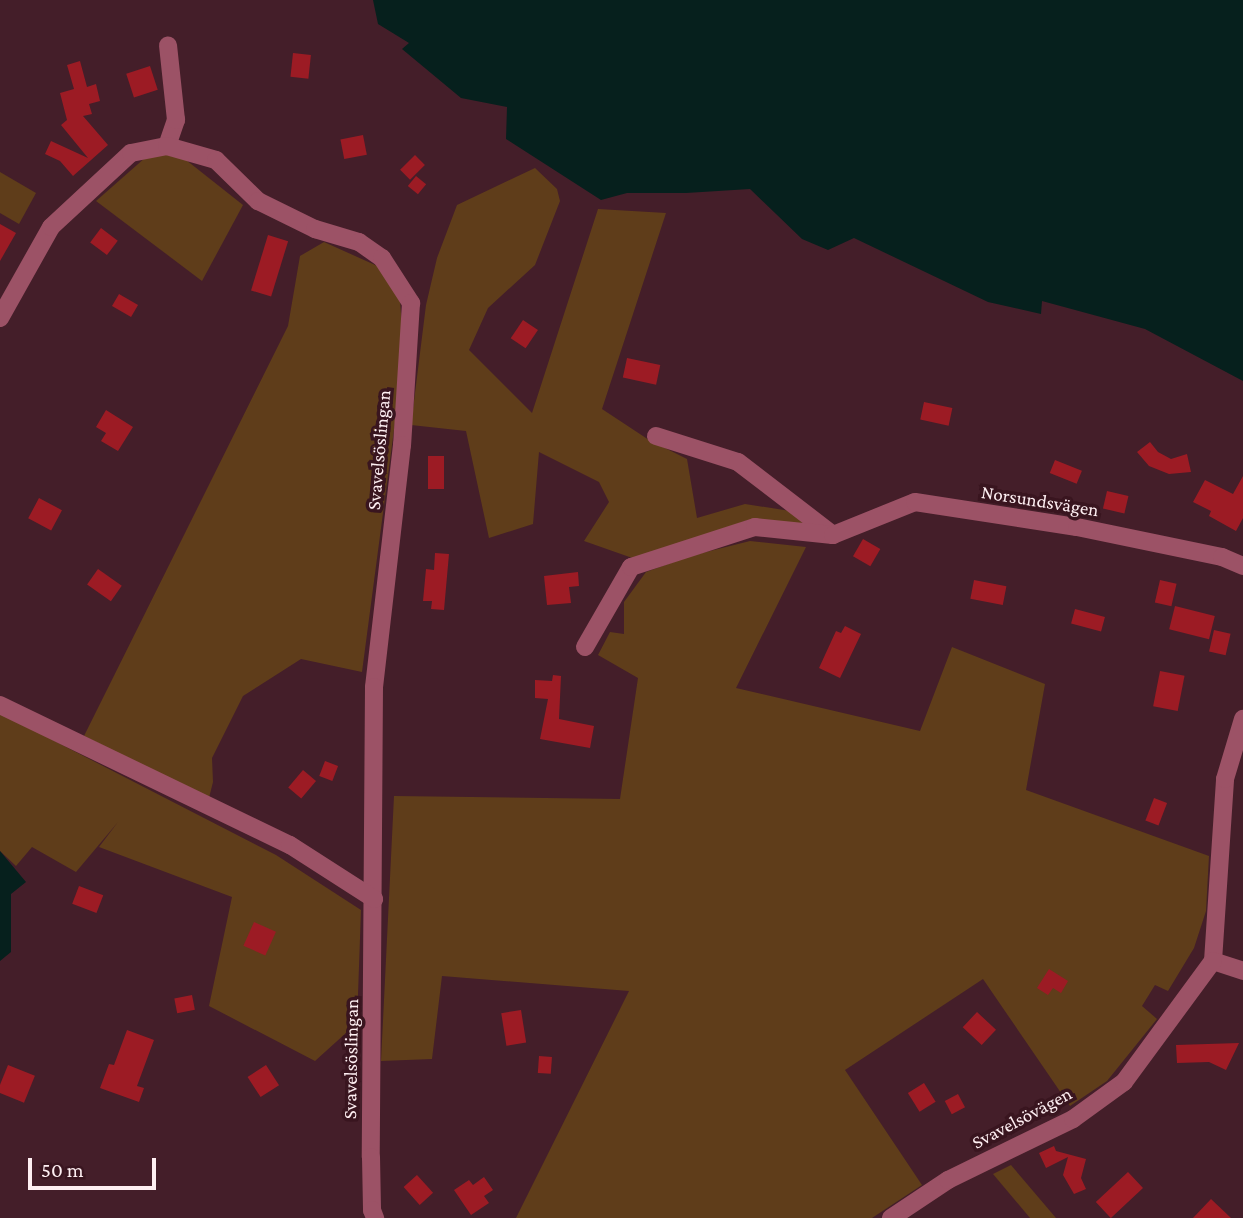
<!DOCTYPE html>
<meta charset="utf-8">
<style>
body{margin:0}
#map{position:relative;width:1243px;height:1218px;overflow:hidden;background:#441e29;font-family:"Crimson Pro",serif}
div>[style]{position:absolute}
.green>*{inset:0;background:#5f3d1a}
.water>*{inset:0;background:#06201d}
.building>*{inset:0;background:#9c1b24;transform-origin:0 0}
.street>*{height:18px;margin:-9px;padding:0 9px;transform-origin:9px;border-radius:9px;background:#9c5266}
span{translate:-50% -50%;white-space:nowrap;text-align:center;line-height:1.15;-webkit-text-stroke:7px #39151f;paint-order:stroke}
.street-label{font-size:19px;color:#feeff2}
.scale{position:absolute;left:28px;top:1158px;width:128px;height:32px;box-sizing:border-box;border:4px solid #feeff2;border-top:0;padding-left:9px;font-size:21px;line-height:24px;white-space:nowrap;color:#feeff2;-webkit-text-stroke:5px #39151f;paint-order:stroke}
</style>
<div id="map">
<div class="green">
<div style="clip-path:polygon(176px 152px,243px 205px,202px 281px,96px 201px,146px 157px)"></div>
<div style="clip-path:polygon(535px 168px,557px 189px,560px 201px,535px 265px,488px 308px,469px 350px,532px 413px,598px 209px,666px 213px,602px 409px,649px 440px,687px 459px,697px 518px,745px 504px,797px 512px,809px 526px,748px 520px,638px 560px,584px 541px,609px 502px,599px 482px,539px 452px,533px 524px,489px 538px,466px 431px,411px 425px,426px 305px,437px 258px,457px 205px)"></div>
<div style="clip-path:polygon(0 172px,36px 193px,19px 224px,0 213px)"></div>
<div style="clip-path:polygon(324px 242px,384px 269px,400px 300px,404px 354px,362px 672px,301px 659px,243px 696px,212px 758px,213px 782px,209px 798px,84px 736px,288px 326px,300px 256px)"></div>
<div style="clip-path:polygon(750px 541px,806px 547px,736px 688px,920px 731px,952px 647px,1045px 684px,1026px 790px,1209px 856px,1206px 911px,1194px 948px,1168px 991px,1155px 985px,1142px 1006px,1157px 1019px,1107px 1081px,1070px 1106px,983px 979px,845px 1070px,922px 1185px,872px 1218px,516px 1218px,629px 991px,442px 976px,432px 1059px,381px 1061px,394px 796px,620px 799px,638px 678px,598px 655px,610px 632px,624px 634px,624px 602px,646px 572px,690px 556px)"></div>
<div style="clip-path:polygon(0 713px,276px 855px,361px 910px,357px 1023px,315px 1061px,209px 1006px,232px 897px,99px 847px,118px 822px,76px 872px,32px 847px,16px 866px,0 851px)"></div>
<div style="clip-path:polygon(1011px 1165px,1056px 1218px,1030px 1218px,993px 1174px)"></div>
</div>
<div class="water">
<div style="clip-path:polygon(373px 0,1243px 0,1243px 381px,1145px 329px,1042px 301px,1041px 314px,988px 302px,854px 238px,828px 250px,802px 239px,750px 189px,686px 193px,627px 193px,601px 200px,506px 139px,507px 107px,461px 98px,402px 49px,409px 43px,378px 24px)"></div>
<div style="clip-path:polygon(0 851px,26px 882px,11px 894px,11px 952px,0 961px)"></div>
</div>
<div class="building">
<div style="left:293px;top:53px;width:18px;height:24px;rotate:6deg"></div>
<div style="clip-path:polygon(80px 61px,87px 87px,96px 84px,100px 101px,89px 104px,92px 114px,83px 116px,108px 145px,73px 176px,60px 161px,45px 154px,51px 141px,88px 158px,61px 125px,67px 120px,60px 93px,74px 89px,67px 65px)"></div>
<div style="left:150px;top:66px;width:25px;height:25px;rotate:72deg"></div>
<div style="left:363px;top:135px;width:20px;height:23px;rotate:79deg"></div>
<div style="left:415px;top:155px;width:14px;height:21px;rotate:45deg"></div>
<div style="left:416px;top:176px;width:13px;height:13px;rotate:39deg"></div>
<div style="clip-path:polygon(0 224px,16px 233px,0 261px)"></div>
<div style="left:101px;top:228px;width:21px;height:18px;rotate:37deg"></div>
<div style="left:268px;top:235px;width:21px;height:58px;rotate:17deg"></div>
<div style="left:119px;top:294px;width:22px;height:14px;rotate:30deg"></div>
<div style="left:523px;top:320px;width:18px;height:22px;rotate:34deg"></div>
<div style="left:627px;top:358px;width:34px;height:20px;rotate:12deg"></div>
<div style="left:924px;top:402px;width:29px;height:18px;rotate:12deg"></div>
<div style="clip-path:polygon(106px 410px,133px 427px,118px 451px,101px 441px,106px 433px,96px 427px)"></div>
<div style="clip-path:polygon(1150px 442px,1158px 452px,1171px 459px,1187px 454px,1191px 472px,1169px 474px,1149px 466px,1137px 452px)"></div>
<div style="left:428px;top:456px;width:16px;height:33px"></div>
<div style="left:1055px;top:460px;width:29px;height:14px;rotate:22deg"></div>
<div style="clip-path:polygon(1243px 476px,1243px 518px,1236px 531px,1209px 516px,1211px 511px,1193px 502px,1205px 480px,1233px 494px)"></div>
<div style="left:1107px;top:491px;width:22px;height:18px;rotate:13deg"></div>
<div style="left:39px;top:498px;width:26px;height:23px;rotate:28deg"></div>
<div style="left:863px;top:539px;width:20px;height:20px;rotate:30deg"></div>
<div style="clip-path:polygon(435px 553px,449px 554px,444px 610px,431px 609px,432px 601px,423px 601px,426px 569px,434px 570px)"></div>
<div style="left:98px;top:569px;width:29px;height:19px;rotate:35deg"></div>
<div style="clip-path:polygon(578px 572px,579px 586px,569px 587px,571px 603px,547px 605px,544px 576px)"></div>
<div style="left:974px;top:580px;width:33px;height:19px;rotate:11deg"></div>
<div style="left:1160px;top:580px;width:17px;height:23px;rotate:13deg"></div>
<div style="left:1175px;top:606px;width:41px;height:24px;rotate:14deg"></div>
<div style="left:1075px;top:609px;width:31px;height:15px;rotate:15deg"></div>
<div style="clip-path:polygon(845px 626px,861px 634px,840px 678px,819px 668px,836px 631px,841px 633px)"></div>
<div style="left:1214px;top:630px;width:17px;height:22px;rotate:13deg"></div>
<div style="left:1160px;top:671px;width:25px;height:36px;rotate:11deg"></div>
<div style="clip-path:polygon(553px 675px,561px 676px,559px 719px,594px 726px,590px 748px,540px 739px,548px 699px,535px 698px,535px 680px,552px 681px)"></div>
<div style="left:325px;top:761px;width:14px;height:16px;rotate:21deg"></div>
<div style="left:303px;top:770px;width:17px;height:23px;rotate:40deg"></div>
<div style="left:1154px;top:798px;width:14px;height:24px;rotate:21deg"></div>
<div style="left:79px;top:886px;width:26px;height:19px;rotate:21deg"></div>
<div style="left:254px;top:922px;width:24px;height:26px;rotate:24deg"></div>
<div style="clip-path:polygon(1049px 969px,1068px 981px,1061px 993px,1053px 988px,1048px 995px,1037px 988px)"></div>
<div style="left:192px;top:995px;width:15px;height:18px;rotate:79deg"></div>
<div style="left:521px;top:1010px;width:33px;height:20px;rotate:81deg"></div>
<div style="left:977px;top:1012px;width:26px;height:21px;rotate:43deg"></div>
<div style="clip-path:polygon(127px 1030px,154px 1040px,137px 1086px,144px 1088px,139px 1102px,100px 1088px,109px 1064px,114px 1065px)"></div>
<div style="clip-path:polygon(1239px 1043px,1226px 1070px,1209px 1062px,1177px 1063px,1176px 1045px)"></div>
<div style="left:539px;top:1056px;width:13px;height:17px;rotate:4deg"></div>
<div style="left:8px;top:1065px;width:29px;height:29px;rotate:22deg"></div>
<div style="left:266px;top:1065px;width:24px;height:22px;rotate:57deg"></div>
<div style="left:924px;top:1083px;width:22px;height:19px;rotate:58deg"></div>
<div style="left:958px;top:1094px;width:15px;height:15px;rotate:62deg"></div>
<div style="clip-path:polygon(1054px 1146px,1056px 1151px,1086px 1159px,1081px 1178px,1086px 1189px,1074px 1194px,1063px 1175px,1068px 1157px,1046px 1168px,1039px 1153px)"></div>
<div style="left:1128px;top:1172px;width:22px;height:44px;rotate:47deg"></div>
<div style="left:417px;top:1175px;width:24px;height:18px;rotate:48deg"></div>
<div style="clip-path:polygon(484px 1177px,493px 1190px,484px 1196px,489px 1203px,471px 1215px,454px 1190px,469px 1180px,473px 1185px)"></div>
<div style="clip-path:polygon(1211px 1199px,1231px 1218px,1193px 1218px)"></div>
</div>
<div class="street">
<div style="left:167px;top:146px;width:28px;rotate:-71deg"></div>
<div style="left:176px;top:120px;width:75px;rotate:-96.1deg"></div>
<div style="left:0;top:318px;width:104px;rotate:-60.7deg"></div>
<div style="left:51px;top:227px;width:109px;rotate:-42.8deg"></div>
<div style="left:131px;top:153px;width:37px;rotate:-11deg"></div>
<div style="left:167px;top:146px;width:51px;rotate:15.9deg"></div>
<div style="left:216px;top:160px;width:59px;rotate:44.3deg"></div>
<div style="left:258px;top:201px;width:64px;rotate:26.2deg"></div>
<div style="left:315px;top:229px;width:46px;rotate:16.5deg"></div>
<div style="left:359px;top:242px;width:28px;rotate:35deg"></div>
<div style="left:382px;top:258px;width:54px;rotate:57.2deg"></div>
<div style="left:411px;top:303px;width:142px;rotate:93.6deg"></div>
<div style="left:402px;top:445px;width:244px;rotate:96.6deg"></div>
<div style="left:374px;top:687px;width:470px;rotate:90.4deg"></div>
<div style="left:371px;top:1157px;width:53px;rotate:88.9deg"></div>
<div style="left:372px;top:1210px;width:9px;rotate:69deg"></div>
<div style="left:656px;top:436px;width:86px;rotate:17.6deg"></div>
<div style="left:738px;top:462px;width:120px;rotate:37.5deg"></div>
<div style="left:585px;top:647px;width:92px;rotate:-60.1deg"></div>
<div style="left:631px;top:567px;width:130px;rotate:-17.9deg"></div>
<div style="left:755px;top:527px;width:78px;rotate:5.9deg"></div>
<div style="left:833px;top:535px;width:88px;rotate:-21.9deg"></div>
<div style="left:915px;top:502px;width:164px;rotate:8.8deg"></div>
<div style="left:1077px;top:527px;width:148px;rotate:11.7deg"></div>
<div style="left:1222px;top:557px;width:23px;rotate:23deg"></div>
<div style="left:0;top:705px;width:322px;rotate:25.8deg"></div>
<div style="left:290px;top:845px;width:100px;rotate:32.7deg"></div>
<div style="left:1213px;top:961px;width:182px;rotate:-86.2deg"></div>
<div style="left:1225px;top:779px;width:63px;rotate:-73.3deg"></div>
<div style="left:1213px;top:961px;width:32px;rotate:18deg"></div>
<div style="left:891px;top:1218px;width:69px;rotate:-33.7deg"></div>
<div style="left:948px;top:1180px;width:139px;rotate:-26deg"></div>
<div style="left:1073px;top:1119px;width:63px;rotate:-36deg"></div>
<div style="left:1124px;top:1082px;width:150px;rotate:-53.7deg"></div>
</div>
<div class="street-label">
<span style="left:379px;top:450px;rotate:-85deg">Svavelsöslingan</span>
<span style="left:1040px;top:501px;rotate:9deg">Norsundsvägen</span>
<span style="left:351px;top:1059px;rotate:-89deg">Svavelsöslingan</span>
<span style="left:1022px;top:1118px;rotate:-28deg">Svavelsövägen</span>
</div>
<div class="scale">50 m</div>
</div>
